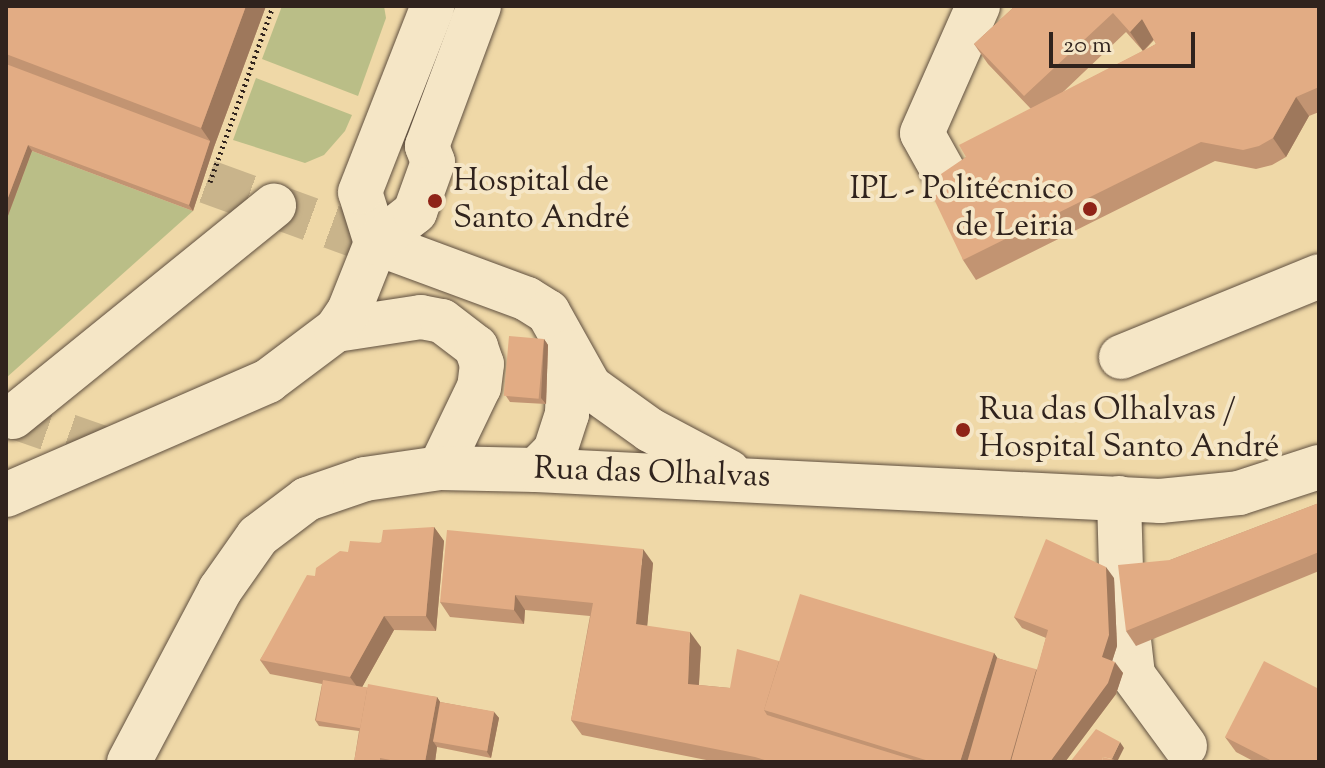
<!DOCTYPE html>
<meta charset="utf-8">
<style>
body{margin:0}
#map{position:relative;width:1325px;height:768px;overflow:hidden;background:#efd8a7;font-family:"Sorts Mill Goudy",serif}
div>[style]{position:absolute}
.green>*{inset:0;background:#babe87}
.minor-tunnel>*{height:44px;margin-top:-22px;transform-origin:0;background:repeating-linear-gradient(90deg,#c9b48b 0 44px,transparent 0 66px)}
.path>*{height:5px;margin-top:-2.5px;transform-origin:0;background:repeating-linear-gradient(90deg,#30231d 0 2px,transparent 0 6px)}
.roads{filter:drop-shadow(0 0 2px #605040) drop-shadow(0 0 2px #605040)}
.minor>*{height:44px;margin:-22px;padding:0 22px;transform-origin:22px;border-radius:22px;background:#f5e6c6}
.wall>*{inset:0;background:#c29472}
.shaded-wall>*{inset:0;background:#9e785c}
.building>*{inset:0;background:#e2ac84;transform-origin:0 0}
.dots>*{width:22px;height:22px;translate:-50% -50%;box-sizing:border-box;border:4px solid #f5e6c6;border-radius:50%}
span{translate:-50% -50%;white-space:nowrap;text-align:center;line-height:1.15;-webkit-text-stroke:8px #f5e6c6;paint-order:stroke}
.poi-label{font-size:32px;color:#30231d}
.left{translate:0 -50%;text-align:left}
.right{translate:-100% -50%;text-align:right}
.street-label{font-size:32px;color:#30231d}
.frame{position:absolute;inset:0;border:8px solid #30231d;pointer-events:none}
.scale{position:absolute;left:1049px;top:32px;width:146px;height:36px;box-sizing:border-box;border:4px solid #30231d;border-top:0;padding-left:10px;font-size:24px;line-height:28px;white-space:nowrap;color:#30231d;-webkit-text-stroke:6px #f5e6c6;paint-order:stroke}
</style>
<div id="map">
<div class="green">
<div style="clip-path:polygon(282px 6px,384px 6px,386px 18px,358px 96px,262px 59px)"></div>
<div style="clip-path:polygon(256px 78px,352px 115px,345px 131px,324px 155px,305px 163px,233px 140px)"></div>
<div style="clip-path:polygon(32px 151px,193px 211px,6px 378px,6px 220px)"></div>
</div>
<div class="minor-tunnel">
<div style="left:145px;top:159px;width:246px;rotate:20deg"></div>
<div style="left:6px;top:414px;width:109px;rotate:19.3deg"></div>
</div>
<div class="path">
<div style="left:210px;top:182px;width:187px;rotate:-70.3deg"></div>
</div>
<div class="roads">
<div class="minor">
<div style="left:947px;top:178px;width:51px;rotate:-119.1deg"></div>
<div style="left:922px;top:133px;width:139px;rotate:-66.2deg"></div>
<div style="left:376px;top:243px;width:161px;rotate:20.3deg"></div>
<div style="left:527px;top:299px;width:25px;rotate:32deg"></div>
<div style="left:548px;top:312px;width:86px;rotate:60.8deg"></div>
<div style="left:590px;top:387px;width:74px;rotate:35.6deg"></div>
<div style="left:650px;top:430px;width:89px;rotate:28deg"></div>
<div style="left:376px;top:243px;width:53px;rotate:-107.4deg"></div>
<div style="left:360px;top:192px;width:200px;rotate:-68.6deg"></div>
<div style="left:336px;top:330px;width:86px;rotate:-8.7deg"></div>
<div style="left:421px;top:317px;width:21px;rotate:11deg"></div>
<div style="left:442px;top:321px;width:43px;rotate:37.4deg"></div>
<div style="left:476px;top:347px;width:18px;rotate:71deg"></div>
<div style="left:482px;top:364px;width:23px;rotate:97deg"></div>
<div style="left:479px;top:387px;width:90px;rotate:115.7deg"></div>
<div style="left:1121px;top:357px;width:214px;rotate:-22.2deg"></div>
<div style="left:13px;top:417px;width:336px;rotate:-39deg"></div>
<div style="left:536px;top:470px;width:27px;rotate:-45deg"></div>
<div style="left:555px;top:451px;width:39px;rotate:-72deg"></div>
<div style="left:567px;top:414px;width:62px;rotate:-88.2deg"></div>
<div style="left:6px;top:495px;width:286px;rotate:-23.5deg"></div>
<div style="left:268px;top:381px;width:85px;rotate:-36.9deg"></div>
<div style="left:336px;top:330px;width:23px;rotate:-56deg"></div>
<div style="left:349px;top:311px;width:73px;rotate:-68.3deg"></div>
<div style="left:376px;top:243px;width:50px;rotate:-38.5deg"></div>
<div style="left:415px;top:212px;width:53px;rotate:-70.2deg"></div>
<div style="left:433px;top:162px;width:17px;rotate:-111deg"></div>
<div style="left:427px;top:146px;width:149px;rotate:-69.6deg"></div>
<div style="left:1119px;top:498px;width:73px;rotate:88.4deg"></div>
<div style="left:1121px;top:571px;width:105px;rotate:83.4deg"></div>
<div style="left:1133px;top:675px;width:88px;rotate:53.8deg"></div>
<div style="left:129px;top:762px;width:195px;rotate:-62.1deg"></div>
<div style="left:220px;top:590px;width:66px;rotate:-54.9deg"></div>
<div style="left:258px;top:536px;width:61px;rotate:-37.1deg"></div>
<div style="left:307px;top:499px;width:61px;rotate:-19deg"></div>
<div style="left:365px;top:479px;width:76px;rotate:-8.3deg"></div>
<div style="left:440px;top:468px;width:96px;rotate:1.2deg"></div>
<div style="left:536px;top:470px;width:625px;rotate:2.84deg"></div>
<div style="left:1160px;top:501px;width:79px;rotate:-5.8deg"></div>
<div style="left:1239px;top:493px;width:84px;rotate:-18deg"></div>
</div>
</div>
<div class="wall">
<div style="clip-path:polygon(6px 6px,266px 6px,214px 147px,193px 211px,32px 151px,6px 221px)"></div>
<div style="clip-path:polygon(evenodd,1015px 6px,1319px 6px,1319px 112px,1309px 116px,1286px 157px,1272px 165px,1256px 169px,1215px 161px,976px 280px,963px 260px,945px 189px,966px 157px,1031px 109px,988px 64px,974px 44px,1015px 6px,1126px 32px,1143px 51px,1062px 93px,1126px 32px,1015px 6px,1154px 40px,1156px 44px,1144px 51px,1154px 40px)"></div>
<div style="clip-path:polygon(544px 339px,548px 345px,546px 404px,510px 402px,506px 396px)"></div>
<div style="clip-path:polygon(1319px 503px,1319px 571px,1136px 646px,1126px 631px,1170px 560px)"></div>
<div style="clip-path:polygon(434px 527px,444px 541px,436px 631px,394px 630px,362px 687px,437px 697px,440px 702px,494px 712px,499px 718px,491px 758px,437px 747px,435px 762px,354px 762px,359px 731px,319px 726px,315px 720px,322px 684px,270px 674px,260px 660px,315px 576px,348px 552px)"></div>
<div style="clip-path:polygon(653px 563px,647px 626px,701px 647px,699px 685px,730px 688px,779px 661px,994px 653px,997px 658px,1037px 671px,1046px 638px,1022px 628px,1014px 617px,1114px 578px,1117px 646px,1112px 661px,1123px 673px,1116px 694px,1065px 762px,716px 762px,582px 735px,571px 720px,590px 616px,525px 610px,524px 624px,450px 617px,440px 602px)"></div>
<div style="clip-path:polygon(1225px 737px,1319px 762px,1255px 762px,1236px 752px)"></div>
</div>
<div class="shaded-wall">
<div style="clip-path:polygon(246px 6px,266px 6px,214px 147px,193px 211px,189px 205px,210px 141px,201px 128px)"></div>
<div style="clip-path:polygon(1142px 19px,1155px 38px,1143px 51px,1130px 32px)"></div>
<div style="clip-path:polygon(1296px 97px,1309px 116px,1286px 157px,1273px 138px)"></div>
<div style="clip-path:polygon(28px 145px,32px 151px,6px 221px,6px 203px)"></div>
<div style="clip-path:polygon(544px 339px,548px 345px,546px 404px,541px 398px)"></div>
<div style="clip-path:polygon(434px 527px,444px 541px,436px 631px,426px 616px)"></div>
<div style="clip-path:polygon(643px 549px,653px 563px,646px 639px,636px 624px)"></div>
<div style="clip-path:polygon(1106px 567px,1114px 578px,1117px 646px,1110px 668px,1102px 657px)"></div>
<div style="clip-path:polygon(515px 595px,525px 610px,524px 624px,514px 610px)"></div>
<div style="clip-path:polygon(384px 616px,394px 630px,360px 691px,350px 677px)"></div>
<div style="clip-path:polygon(690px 632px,701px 647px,698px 698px,688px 684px)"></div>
<div style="clip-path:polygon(994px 653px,1007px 672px,979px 762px,960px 762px)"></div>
<div style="clip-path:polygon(1115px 662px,1123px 673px,1116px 694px,1065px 762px,1050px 762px)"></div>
<div style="clip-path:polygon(1036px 669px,1046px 684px,1011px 762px,1007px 762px)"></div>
<div style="clip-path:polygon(437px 697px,444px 708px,433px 741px,437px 747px,435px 762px,425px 762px)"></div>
<div style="clip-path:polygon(494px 712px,499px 718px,491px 758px,487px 752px)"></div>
<div style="clip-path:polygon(1120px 742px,1124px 748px,1117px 762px,1110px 762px)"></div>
</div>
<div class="building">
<div style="clip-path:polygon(6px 6px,246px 6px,201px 128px,6px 54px)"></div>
<div style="clip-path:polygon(1015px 6px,1319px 6px,1319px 87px,1296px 97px,1273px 138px,1259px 146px,1243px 150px,1201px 142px,963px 260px,933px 197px,945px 189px,941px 174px,966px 157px,959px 145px,1156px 44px,1142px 19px,1130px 32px,1113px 13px,1024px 96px,974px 44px)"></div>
<div style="clip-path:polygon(6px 64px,210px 141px,189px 205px,28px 145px,6px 203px)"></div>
<div style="left:509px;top:336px;width:35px;height:60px;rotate:5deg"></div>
<div style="clip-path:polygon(1319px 503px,1319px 552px,1126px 631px,1118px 565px,1170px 560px)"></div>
<div style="clip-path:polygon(434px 527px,426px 616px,384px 616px,350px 677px,260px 660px,307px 575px,315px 576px,316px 568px,340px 551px,348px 552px,350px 541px,381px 543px,383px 530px)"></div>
<div style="clip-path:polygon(447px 530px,643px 549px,636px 624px,690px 632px,688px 684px,730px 688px,737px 649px,779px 661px,764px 710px,767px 715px,920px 762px,771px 762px,755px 757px,571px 720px,593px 603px,515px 595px,514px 610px,440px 602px)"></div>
<div style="clip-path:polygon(1046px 539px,1106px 567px,1109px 635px,1102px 657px,1115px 662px,1108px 683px,1050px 762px,1013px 762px,1011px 761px,1048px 630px,1014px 617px)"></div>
<div style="clip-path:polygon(800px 594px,994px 653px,960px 762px,932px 762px,764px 710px)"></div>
<div style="left:997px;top:658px;width:41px;height:109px;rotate:16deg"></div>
<div style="clip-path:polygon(1264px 661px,1319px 689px,1319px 762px,1274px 762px,1225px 737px)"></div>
<div style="left:323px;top:680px;width:45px;height:41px;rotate:10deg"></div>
<div style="clip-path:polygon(368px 684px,437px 697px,425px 762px,401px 762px,380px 758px,380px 762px,354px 762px)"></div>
<div style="left:440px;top:702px;width:55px;height:40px;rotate:10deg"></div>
<div style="clip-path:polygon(1096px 729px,1120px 742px,1112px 759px,1103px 757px,1102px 762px,1070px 762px)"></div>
<div style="clip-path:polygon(1103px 757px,1122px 762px,1102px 762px)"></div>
</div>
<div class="dots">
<div style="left:435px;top:201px;background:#8f2418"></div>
<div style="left:1090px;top:209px;background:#8f2418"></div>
<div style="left:963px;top:430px;background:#8f2418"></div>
</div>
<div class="poi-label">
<span class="left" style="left:453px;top:201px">Hospital de<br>Santo André</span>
<span class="right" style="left:1074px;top:209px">IPL - Politécnico<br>de Leiria</span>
<span class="left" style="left:979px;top:430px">Rua das Olhalvas /<br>Hospital Santo André</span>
</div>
<div class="street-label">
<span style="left:652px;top:474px;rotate:2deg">Rua das Olhalvas</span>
</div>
<div class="frame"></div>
<div class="scale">20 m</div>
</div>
